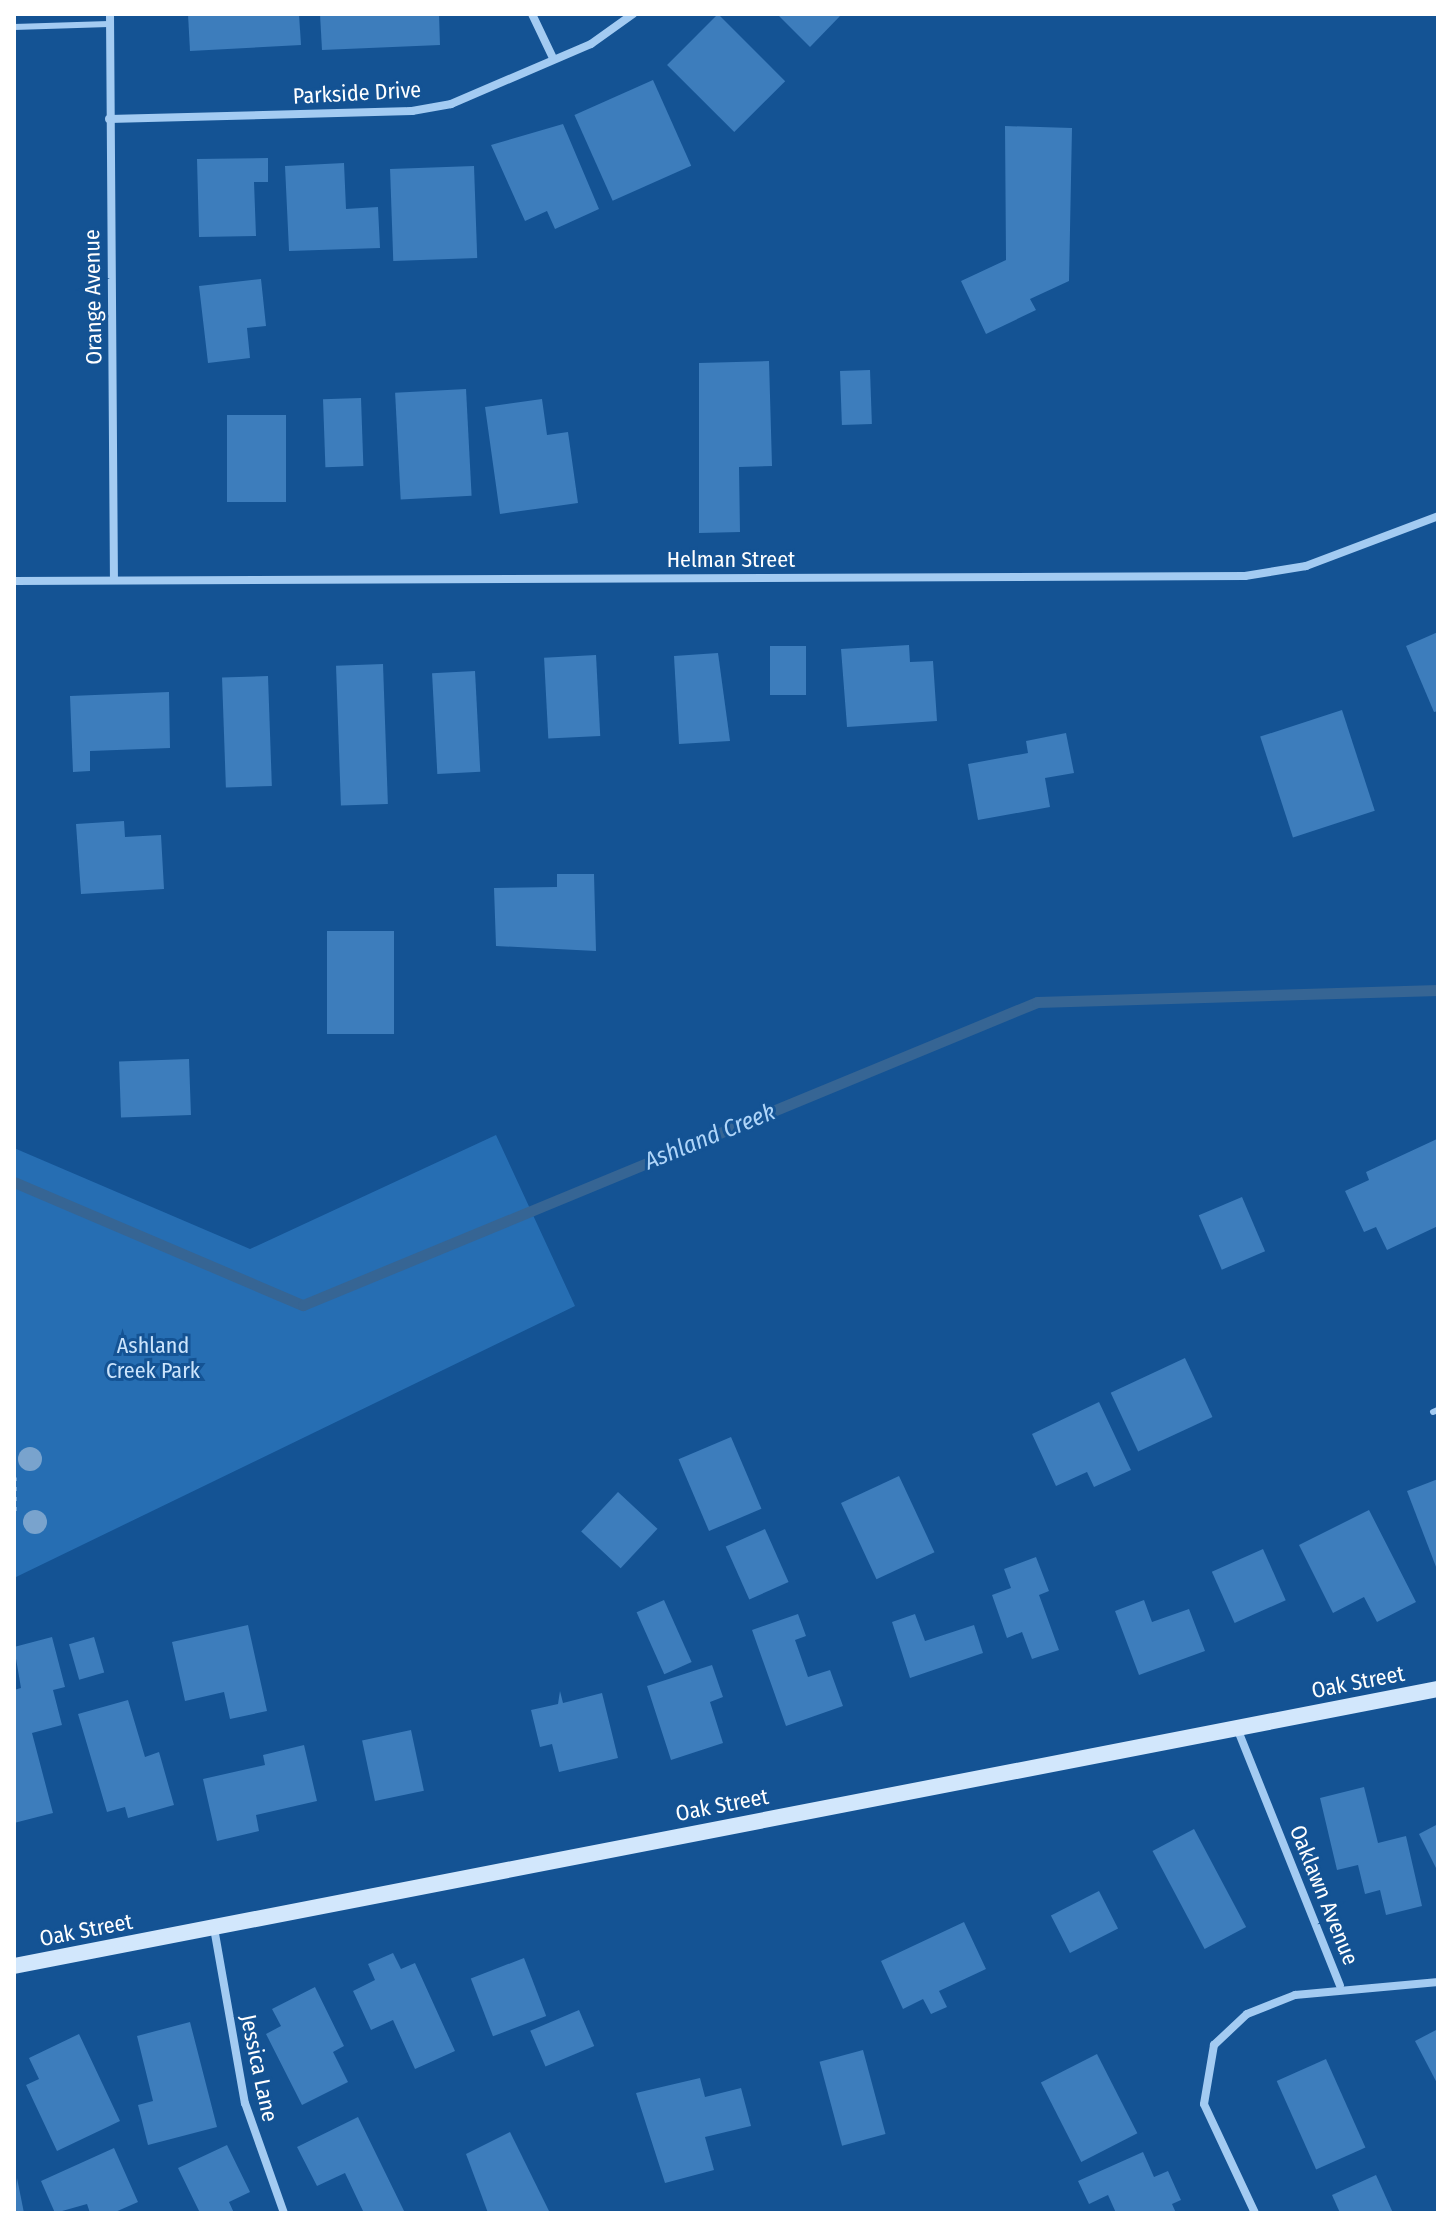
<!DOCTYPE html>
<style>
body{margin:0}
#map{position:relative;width:1452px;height:2227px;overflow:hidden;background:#145394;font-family:"Fira Sans Condensed",sans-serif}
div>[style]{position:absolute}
.green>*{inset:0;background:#266eb3}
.stream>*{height:11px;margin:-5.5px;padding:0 5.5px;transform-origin:5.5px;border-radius:5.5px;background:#366594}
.building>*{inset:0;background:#3d7dbc;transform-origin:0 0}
.path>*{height:5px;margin-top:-2.5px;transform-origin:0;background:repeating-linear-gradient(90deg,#a3cbf2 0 4px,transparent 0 10px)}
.lane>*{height:6px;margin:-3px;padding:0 3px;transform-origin:3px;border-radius:3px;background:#a3cbf2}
.street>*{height:8px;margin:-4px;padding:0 4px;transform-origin:4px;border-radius:4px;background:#a3cbf2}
.secondary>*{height:16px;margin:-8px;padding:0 8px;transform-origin:8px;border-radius:8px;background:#d2e7fc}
.trees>*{width:24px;height:24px;margin:-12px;border-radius:50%;background:#79a3cd}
span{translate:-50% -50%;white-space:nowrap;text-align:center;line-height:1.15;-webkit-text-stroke:6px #145394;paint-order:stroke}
.street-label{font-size:22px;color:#fff}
.park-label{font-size:22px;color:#cbe4fc}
.water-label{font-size:24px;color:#afd5f9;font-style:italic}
.frame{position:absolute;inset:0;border:16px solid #fff;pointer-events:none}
</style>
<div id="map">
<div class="green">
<div style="clip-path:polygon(496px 1135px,575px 1306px,14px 1578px,14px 1148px,250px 1249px)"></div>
</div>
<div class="stream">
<div style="left:14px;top:1182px;width:314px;rotate:23.1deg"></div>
<div style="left:303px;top:1305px;width:794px;rotate:-22.43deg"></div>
<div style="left:1037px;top:1002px;width:401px;rotate:-1.7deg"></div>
</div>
<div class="building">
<div style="clip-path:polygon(188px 14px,299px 14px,301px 45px,190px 51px)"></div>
<div style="clip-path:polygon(320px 14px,439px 14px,440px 45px,322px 50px)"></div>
<div style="left:718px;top:14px;width:95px;height:72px;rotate:45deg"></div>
<div style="clip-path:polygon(777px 14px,842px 14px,810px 47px)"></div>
<div style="left:653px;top:80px;width:94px;height:86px;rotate:66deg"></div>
<div style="clip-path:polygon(563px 124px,599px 209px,555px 229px,547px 211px,525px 221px,491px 145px)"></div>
<div style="clip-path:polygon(1005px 126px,1072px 128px,1069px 281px,1030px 299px,1036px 310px,986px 334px,961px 281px,1006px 260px)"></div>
<div style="clip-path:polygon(268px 158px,268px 182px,254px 182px,256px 236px,199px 237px,197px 159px)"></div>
<div style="clip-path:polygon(344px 163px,346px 209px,378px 207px,380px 248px,289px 251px,285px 166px)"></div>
<div style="left:474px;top:166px;width:92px;height:84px;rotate:88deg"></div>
<div style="clip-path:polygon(261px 279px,266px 326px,247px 328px,250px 358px,208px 363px,199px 286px)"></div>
<div style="clip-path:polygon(769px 361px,772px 466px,739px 467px,740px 532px,699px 533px,699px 363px)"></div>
<div style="left:870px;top:370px;width:54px;height:30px;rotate:88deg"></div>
<div style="left:466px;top:389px;width:107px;height:71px;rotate:87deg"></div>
<div style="left:361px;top:398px;width:68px;height:38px;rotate:88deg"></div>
<div style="clip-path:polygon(542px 399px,547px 435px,568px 432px,578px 503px,500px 514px,485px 407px)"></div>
<div style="left:227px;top:415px;width:59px;height:87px"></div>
<div style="clip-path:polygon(1438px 632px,1438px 711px,1434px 712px,1406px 646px)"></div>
<div style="clip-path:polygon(909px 645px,910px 662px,933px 661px,937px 721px,847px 727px,841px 649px)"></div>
<div style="left:770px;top:646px;width:36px;height:49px"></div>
<div style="clip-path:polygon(718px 653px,730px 741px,679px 744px,674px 656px)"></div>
<div style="left:596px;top:655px;width:81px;height:52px;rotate:87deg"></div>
<div style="left:383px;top:664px;width:140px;height:47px;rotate:88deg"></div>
<div style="left:475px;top:671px;width:101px;height:43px;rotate:87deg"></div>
<div style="left:268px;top:676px;width:110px;height:46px;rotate:88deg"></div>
<div style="clip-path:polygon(169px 692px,170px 748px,90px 751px,90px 771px,73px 772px,70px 696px)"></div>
<div style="left:1342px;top:710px;width:106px;height:86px;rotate:72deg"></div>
<div style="clip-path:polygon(1066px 733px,1074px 773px,1045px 778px,1050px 807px,978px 820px,968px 764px,1028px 753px,1026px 741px)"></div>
<div style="clip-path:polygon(124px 821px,125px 837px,161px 835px,164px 889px,81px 894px,76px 824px)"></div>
<div style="clip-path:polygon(557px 874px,594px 874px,596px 951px,496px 946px,494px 888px,557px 887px)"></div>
<div style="left:327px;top:931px;width:67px;height:103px"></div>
<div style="left:189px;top:1059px;width:56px;height:70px;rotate:88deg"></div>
<div style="clip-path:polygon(1438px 1127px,1438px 1226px,1387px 1250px,1376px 1227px,1364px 1232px,1345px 1191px,1369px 1180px,1366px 1172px,1437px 1139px)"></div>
<div style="left:1242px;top:1197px;width:59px;height:47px;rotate:67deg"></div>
<div style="left:1185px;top:1358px;width:65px;height:82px;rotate:65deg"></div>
<div style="clip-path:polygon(1099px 1402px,1131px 1470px,1094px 1487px,1087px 1472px,1056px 1486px,1032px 1434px)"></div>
<div style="left:731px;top:1437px;width:78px;height:57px;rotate:67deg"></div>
<div style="left:899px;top:1476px;width:84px;height:64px;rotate:65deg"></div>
<div style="clip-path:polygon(1438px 1479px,1438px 1572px,1407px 1491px)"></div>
<div style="left:618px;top:1492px;width:54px;height:54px;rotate:43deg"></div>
<div style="clip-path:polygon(1369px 1510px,1416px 1602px,1377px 1622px,1364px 1597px,1333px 1613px,1299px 1545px)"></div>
<div style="left:765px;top:1529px;width:58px;height:43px;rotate:66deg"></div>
<div style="left:1263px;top:1549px;width:56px;height:56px;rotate:66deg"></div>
<div style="clip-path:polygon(1036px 1557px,1049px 1591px,1039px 1595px,1059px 1650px,1032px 1659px,1022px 1632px,1007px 1638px,992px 1595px,1011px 1588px,1004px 1569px)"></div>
<div style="left:664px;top:1600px;width:68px;height:30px;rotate:66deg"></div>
<div style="clip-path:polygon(1144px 1600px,1152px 1622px,1189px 1609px,1205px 1651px,1139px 1675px,1115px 1611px)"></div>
<div style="clip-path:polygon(798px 1614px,806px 1636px,795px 1640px,808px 1677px,830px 1670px,843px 1706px,786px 1726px,752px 1630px)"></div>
<div style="clip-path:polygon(915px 1614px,925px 1641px,974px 1625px,983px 1653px,910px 1678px,892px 1622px)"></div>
<div style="clip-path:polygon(248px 1625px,267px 1711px,230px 1719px,224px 1692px,185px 1701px,172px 1642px)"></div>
<div style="clip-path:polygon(52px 1637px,65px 1687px,53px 1690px,62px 1725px,32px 1733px,53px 1813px,14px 1823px,14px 1690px,21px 1688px,14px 1647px)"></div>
<div style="left:94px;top:1637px;width:37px;height:26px;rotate:74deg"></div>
<div style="clip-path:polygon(712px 1665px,723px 1697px,710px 1702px,723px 1743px,671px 1760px,647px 1686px)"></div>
<div style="clip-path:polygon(560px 1691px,563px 1703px,602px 1693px,618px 1758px,559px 1772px,552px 1744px,540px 1747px,531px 1710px,558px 1704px)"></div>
<div style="clip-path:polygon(128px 1700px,145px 1757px,159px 1752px,174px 1805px,128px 1818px,125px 1807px,107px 1812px,78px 1714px)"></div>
<div style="left:411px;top:1730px;width:62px;height:50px;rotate:78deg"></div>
<div style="clip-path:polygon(304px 1745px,317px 1801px,256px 1815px,259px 1831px,217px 1841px,203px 1779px,265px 1765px,263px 1755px)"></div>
<div style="clip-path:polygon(1364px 1787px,1378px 1843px,1406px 1836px,1422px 1906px,1386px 1915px,1380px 1890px,1365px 1894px,1358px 1865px,1337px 1870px,1320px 1798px)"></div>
<div style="clip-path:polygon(1438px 1824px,1438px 1872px,1419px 1834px)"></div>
<div style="left:1194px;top:1829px;width:111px;height:47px;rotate:62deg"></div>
<div style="left:1099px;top:1891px;width:42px;height:54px;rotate:63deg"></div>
<div style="clip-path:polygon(964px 1922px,986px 1969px,939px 1991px,947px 2007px,931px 2014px,923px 1999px,903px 2009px,881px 1961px)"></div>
<div style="clip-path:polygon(393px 1953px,401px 1969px,415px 1963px,455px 2051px,415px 2069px,393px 2020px,371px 2030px,353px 1991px,375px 1980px,368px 1964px)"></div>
<div style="left:524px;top:1958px;width:62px;height:57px;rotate:69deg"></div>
<div style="clip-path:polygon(315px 1987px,344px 2046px,333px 2052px,348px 2082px,302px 2105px,266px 2034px,281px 2026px,272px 2009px)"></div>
<div style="left:579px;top:2010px;width:39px;height:53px;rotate:67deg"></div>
<div style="clip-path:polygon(190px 2022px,217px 2127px,148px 2145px,138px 2105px,153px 2101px,137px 2036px)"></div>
<div style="clip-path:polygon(1438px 2029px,1438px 2085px,1415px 2041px)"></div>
<div style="clip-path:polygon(79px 2034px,120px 2121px,57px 2151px,26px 2085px,39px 2079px,29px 2058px)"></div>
<div style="left:863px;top:2050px;width:87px;height:45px;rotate:75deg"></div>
<div style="left:1097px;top:2054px;width:89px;height:63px;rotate:63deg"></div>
<div style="left:1326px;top:2059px;width:97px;height:54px;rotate:66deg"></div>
<div style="clip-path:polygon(700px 2078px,705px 2097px,741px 2088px,751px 2126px,705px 2137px,714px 2170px,665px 2183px,636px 2093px)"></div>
<div style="clip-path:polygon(358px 2117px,405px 2213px,358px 2213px,363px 2211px,345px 2173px,317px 2186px,297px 2147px)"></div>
<div style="clip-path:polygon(510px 2132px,550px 2213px,488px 2213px,466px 2154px)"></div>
<div style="clip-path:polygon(227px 2145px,250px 2192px,229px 2202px,234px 2213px,200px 2213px,178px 2168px)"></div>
<div style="clip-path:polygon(114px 2148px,138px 2202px,113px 2213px,90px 2213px,87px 2204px,55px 2213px,41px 2181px)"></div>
<div style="clip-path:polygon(1143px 2152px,1154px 2177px,1168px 2171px,1181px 2200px,1172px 2204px,1176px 2213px,1116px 2213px,1108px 2195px,1089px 2204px,1078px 2181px)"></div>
<div style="clip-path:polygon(1376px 2175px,1393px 2213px,1340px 2213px,1332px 2195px)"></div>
<div style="clip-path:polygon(17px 2178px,24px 2213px,14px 2213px)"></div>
</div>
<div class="path">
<div style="left:14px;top:1477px;width:36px;rotate:90deg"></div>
</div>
<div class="lane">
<div style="left:14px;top:27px;width:95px;rotate:-1.8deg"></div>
<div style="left:1433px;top:1412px;width:5px;rotate:-22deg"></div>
</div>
<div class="street">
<div style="left:110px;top:14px;width:566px;rotate:89.6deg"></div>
<div style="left:532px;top:14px;width:49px;rotate:64.5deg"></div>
<div style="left:109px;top:119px;width:303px;rotate:-1.5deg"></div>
<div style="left:412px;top:111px;width:40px;rotate:-10deg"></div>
<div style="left:451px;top:104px;width:152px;rotate:-23.2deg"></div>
<div style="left:591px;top:44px;width:52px;rotate:-35.5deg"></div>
<div style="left:14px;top:581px;width:1231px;rotate:-0.23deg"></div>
<div style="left:1245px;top:576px;width:62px;rotate:-9.3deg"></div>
<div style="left:1306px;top:566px;width:141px;rotate:-20.7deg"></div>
<div style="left:1237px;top:1728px;width:277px;rotate:68.2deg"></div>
<div style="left:214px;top:1928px;width:178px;rotate:80deg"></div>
<div style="left:245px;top:2103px;width:117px;rotate:70.5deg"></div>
<div style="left:1255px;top:2213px;width:120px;rotate:-115.1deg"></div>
<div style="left:1204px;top:2104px;width:60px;rotate:-80.4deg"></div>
<div style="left:1214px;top:2045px;width:45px;rotate:-43.2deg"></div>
<div style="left:1247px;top:2014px;width:52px;rotate:-21.6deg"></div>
<div style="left:1295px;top:1995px;width:144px;rotate:-5.2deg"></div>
</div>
<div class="secondary">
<div style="left:14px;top:1966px;width:1451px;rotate:-11.01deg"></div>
</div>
<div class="trees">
<div style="left:30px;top:1459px"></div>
<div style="left:35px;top:1522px"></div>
</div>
<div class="street-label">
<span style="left:357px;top:93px;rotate:-3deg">Parkside Drive</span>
<span style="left:93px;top:297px;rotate:-91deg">Orange Avenue</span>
<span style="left:731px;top:560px">Helman Street</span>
<span style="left:1358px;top:1682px;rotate:-11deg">Oak Street</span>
<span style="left:722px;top:1805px;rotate:-11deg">Oak Street</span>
<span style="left:1324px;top:1895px;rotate:68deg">Oaklawn Avenue</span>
<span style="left:86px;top:1930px;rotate:-11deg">Oak Street</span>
<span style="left:259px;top:2068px;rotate:78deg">Jessica Lane</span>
</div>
<div class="park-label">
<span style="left:153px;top:1358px">Ashland<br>Creek Park</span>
</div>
<div class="water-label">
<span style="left:710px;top:1137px;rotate:-22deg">Ashland Creek</span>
</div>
<div class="frame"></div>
</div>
